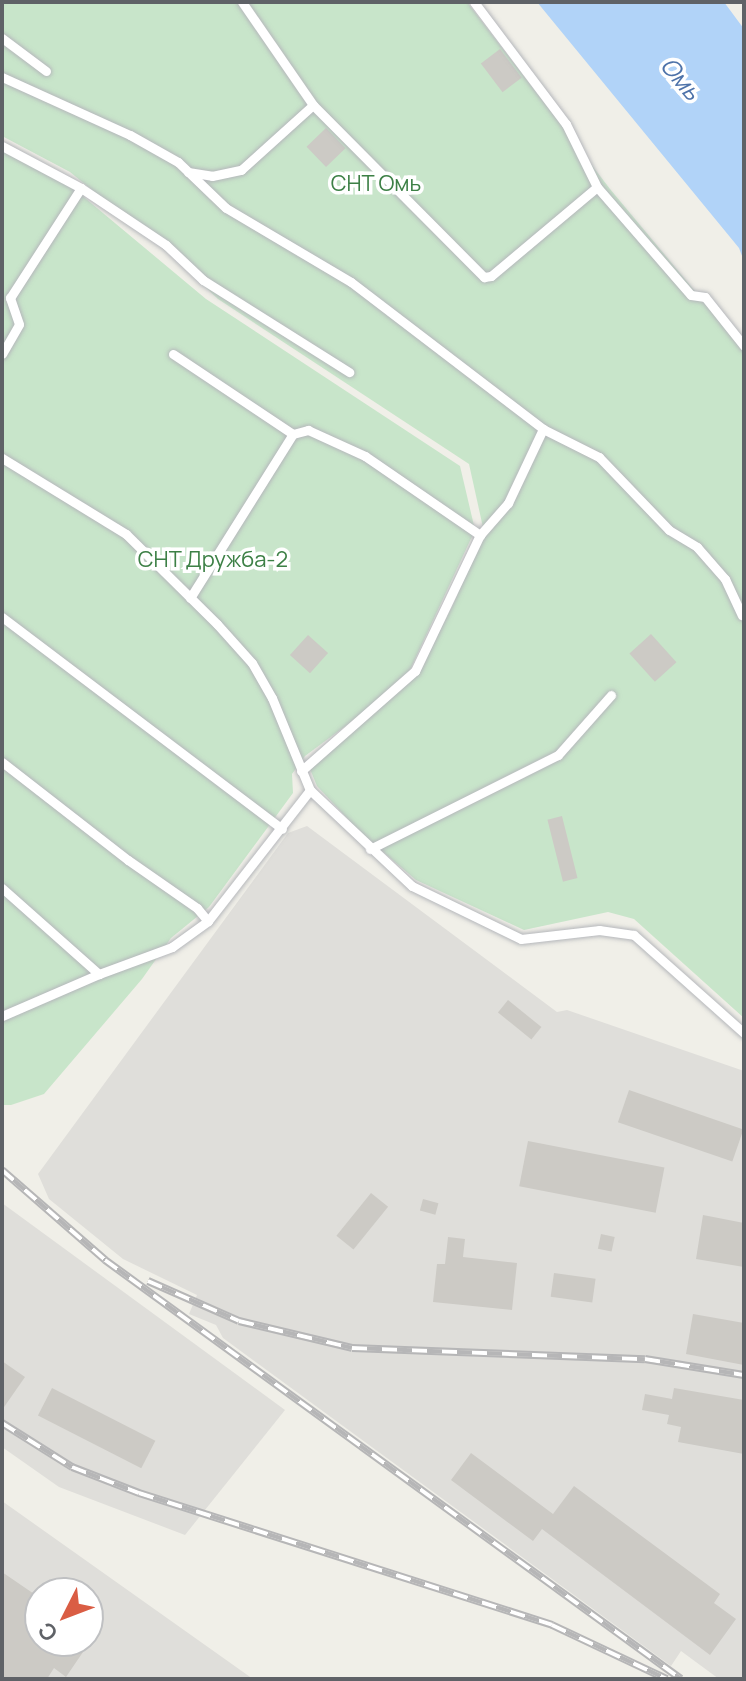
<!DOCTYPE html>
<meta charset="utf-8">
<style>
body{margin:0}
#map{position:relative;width:746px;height:1681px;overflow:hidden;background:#f0efe8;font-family:Manrope,sans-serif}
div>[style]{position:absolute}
.industrial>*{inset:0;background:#dfdeda}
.green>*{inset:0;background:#c8e5ca}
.water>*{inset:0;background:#b1d3f8}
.building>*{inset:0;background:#cccac5;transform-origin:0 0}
.roads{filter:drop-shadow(0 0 2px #b5b7bb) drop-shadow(0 0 2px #b5b7bb)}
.service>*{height:9px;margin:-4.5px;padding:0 4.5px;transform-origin:4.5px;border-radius:4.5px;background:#fff}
.rail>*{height:8px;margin-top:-4px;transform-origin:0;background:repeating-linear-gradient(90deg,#fff 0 15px,#b6b6b7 0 30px);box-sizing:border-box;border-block:2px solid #b6b6b7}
span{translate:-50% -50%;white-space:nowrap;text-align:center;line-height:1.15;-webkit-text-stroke:7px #fff;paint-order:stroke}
.park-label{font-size:22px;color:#3d8046}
.water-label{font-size:24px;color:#4d72a9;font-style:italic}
.frame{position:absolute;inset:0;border:4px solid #5f6267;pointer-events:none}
.north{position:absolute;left:24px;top:1577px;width:80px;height:80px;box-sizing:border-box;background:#fff;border:2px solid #bfc0c2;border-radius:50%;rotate:228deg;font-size:22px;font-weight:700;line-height:32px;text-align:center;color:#5f6267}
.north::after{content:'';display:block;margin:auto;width:28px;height:36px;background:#da5d44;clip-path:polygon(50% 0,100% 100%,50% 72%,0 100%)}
</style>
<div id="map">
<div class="industrial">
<div style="clip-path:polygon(307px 826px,557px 1012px,567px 1010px,744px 1071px,744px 1679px,719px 1679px,681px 1651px,671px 1666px,223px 1338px,216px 1325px,189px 1314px,197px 1295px,123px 1259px,49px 1199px,38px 1174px,288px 833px)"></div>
<div style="clip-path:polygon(2px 1203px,285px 1410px,185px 1535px,59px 1487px,2px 1447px)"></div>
<div style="clip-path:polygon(evenodd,2px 1501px,253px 1679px,2px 1679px,2px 1501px,40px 1593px,88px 1593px,88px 1641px,40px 1641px,40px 1593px)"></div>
</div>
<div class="green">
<div style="clip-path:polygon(2px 2px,467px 2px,610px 189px,739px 344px,744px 352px,744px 1018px,634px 919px,608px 912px,524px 930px,416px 880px,361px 833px,317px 786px,310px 769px,418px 673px,453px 605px,484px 532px,469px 464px,218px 299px,161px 246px,70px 172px,2px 136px)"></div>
<div style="clip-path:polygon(2px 150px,61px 178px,206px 299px,460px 466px,475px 530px,409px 672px,367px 710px,305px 756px,292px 774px,293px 793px,209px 907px,171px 938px,142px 979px,44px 1094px,11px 1105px,2px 1105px)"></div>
</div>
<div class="water">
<div style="clip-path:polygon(537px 2px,724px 2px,744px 29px,744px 261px,739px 248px)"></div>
</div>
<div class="building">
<div style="left:500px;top:49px;width:36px;height:24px;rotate:53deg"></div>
<div style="left:326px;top:128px;width:28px;height:27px;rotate:46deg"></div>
<div style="left:651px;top:634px;width:38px;height:29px;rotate:48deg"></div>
<div style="left:308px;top:635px;width:27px;height:27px;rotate:42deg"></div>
<div style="left:562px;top:816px;width:64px;height:15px;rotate:76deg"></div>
<div style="left:508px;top:1000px;width:43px;height:16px;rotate:39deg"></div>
<div style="left:629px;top:1090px;width:121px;height:34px;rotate:19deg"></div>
<div style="left:528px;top:1141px;width:139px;height:46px;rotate:11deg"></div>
<div style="left:371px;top:1193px;width:22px;height:55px;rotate:39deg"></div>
<div style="left:423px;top:1199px;width:16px;height:12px;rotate:15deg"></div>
<div style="clip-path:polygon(703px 1215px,744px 1223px,744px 1267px,696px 1259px)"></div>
<div style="left:601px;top:1234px;width:14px;height:15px;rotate:12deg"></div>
<div style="clip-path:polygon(448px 1237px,465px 1239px,463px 1257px,517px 1263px,512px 1310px,433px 1302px,437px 1264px,445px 1264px)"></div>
<div style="left:554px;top:1273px;width:42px;height:24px;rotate:8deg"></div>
<div style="clip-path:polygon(693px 1314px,744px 1323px,744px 1365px,686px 1354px)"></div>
<div style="clip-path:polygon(2px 1361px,25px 1377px,2px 1410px)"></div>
<div style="left:52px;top:1388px;width:116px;height:31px;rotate:27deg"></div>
<div style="clip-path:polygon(674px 1388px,744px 1400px,744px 1454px,678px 1442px,681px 1427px,667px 1424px,669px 1415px,642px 1410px,645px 1394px,672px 1399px)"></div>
<div style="clip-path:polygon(471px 1453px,553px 1514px,574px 1486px,720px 1594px,714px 1603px,736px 1619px,710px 1655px,542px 1529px,533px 1541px,451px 1480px)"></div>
<div style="clip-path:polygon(2px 1572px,40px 1598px,40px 1641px,68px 1641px,83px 1652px,66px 1677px,54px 1668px,47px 1679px,2px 1679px)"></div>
</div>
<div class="roads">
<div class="service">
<div style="left:242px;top:2px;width:125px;rotate:55.4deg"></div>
<div style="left:313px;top:105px;width:243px;rotate:45.2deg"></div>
<div style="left:484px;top:277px;width:7px;rotate:-8deg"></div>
<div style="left:491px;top:276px;width:138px;rotate:-40deg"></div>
<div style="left:597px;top:187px;width:143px;rotate:49deg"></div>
<div style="left:691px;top:295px;width:14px;rotate:8deg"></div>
<div style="left:705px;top:297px;width:63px;rotate:51.5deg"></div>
<div style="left:474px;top:2px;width:153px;rotate:53deg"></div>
<div style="left:566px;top:124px;width:70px;rotate:63.8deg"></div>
<div style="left:2px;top:38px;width:55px;rotate:36.9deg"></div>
<div style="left:2px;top:77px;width:141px;rotate:24.4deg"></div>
<div style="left:130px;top:135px;width:55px;rotate:29.4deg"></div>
<div style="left:178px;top:162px;width:66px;rotate:43.8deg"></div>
<div style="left:226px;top:208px;width:145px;rotate:30.6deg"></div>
<div style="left:351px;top:282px;width:242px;rotate:37.4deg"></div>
<div style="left:543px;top:429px;width:63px;rotate:26.6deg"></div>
<div style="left:599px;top:457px;width:101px;rotate:46.2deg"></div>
<div style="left:669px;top:530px;width:33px;rotate:31deg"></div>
<div style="left:697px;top:547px;width:43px;rotate:48.8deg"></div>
<div style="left:725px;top:579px;width:40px;rotate:65deg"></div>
<div style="left:2px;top:146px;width:89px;rotate:28deg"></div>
<div style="left:81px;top:188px;width:102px;rotate:33.8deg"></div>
<div style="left:166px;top:245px;width:51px;rotate:43.4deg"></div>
<div style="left:203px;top:280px;width:173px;rotate:32.2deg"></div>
<div style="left:188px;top:172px;width:24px;rotate:9deg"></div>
<div style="left:212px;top:176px;width:30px;rotate:-12deg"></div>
<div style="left:241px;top:170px;width:97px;rotate:-42.1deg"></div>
<div style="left:2px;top:354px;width:34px;rotate:-60deg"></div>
<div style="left:19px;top:324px;width:28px;rotate:-109deg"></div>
<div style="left:10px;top:298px;width:131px;rotate:-57.2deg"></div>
<div style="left:173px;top:354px;width:144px;rotate:33.7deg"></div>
<div style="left:2px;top:458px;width:145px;rotate:31.5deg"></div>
<div style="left:126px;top:534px;width:128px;rotate:44.7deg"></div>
<div style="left:217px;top:624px;width:52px;rotate:48.1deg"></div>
<div style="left:252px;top:663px;width:40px;rotate:60.3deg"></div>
<div style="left:272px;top:698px;width:100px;rotate:67.6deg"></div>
<div style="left:310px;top:790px;width:140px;rotate:43.3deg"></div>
<div style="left:412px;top:886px;width:121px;rotate:25.9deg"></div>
<div style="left:521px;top:939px;width:79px;rotate:-6.6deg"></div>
<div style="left:599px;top:930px;width:35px;rotate:8deg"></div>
<div style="left:634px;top:935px;width:147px;rotate:41.7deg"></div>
<div style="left:190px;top:598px;width:194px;rotate:-57.9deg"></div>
<div style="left:293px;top:434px;width:16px;rotate:-15deg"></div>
<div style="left:308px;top:430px;width:63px;rotate:24.5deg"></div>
<div style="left:365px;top:456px;width:140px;rotate:34.5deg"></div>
<div style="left:2px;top:617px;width:351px;rotate:37.1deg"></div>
<div style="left:2px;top:762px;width:160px;rotate:37.9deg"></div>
<div style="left:128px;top:860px;width:84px;rotate:34.8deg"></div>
<div style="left:197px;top:908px;width:17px;rotate:50deg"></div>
<div style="left:301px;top:771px;width:152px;rotate:-41.3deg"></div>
<div style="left:415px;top:671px;width:151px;rotate:-64.5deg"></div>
<div style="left:480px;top:535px;width:43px;rotate:-48.8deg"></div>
<div style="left:508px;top:503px;width:82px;rotate:-64.7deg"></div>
<div style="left:370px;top:849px;width:210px;rotate:-26.6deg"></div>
<div style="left:558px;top:755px;width:80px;rotate:-48.5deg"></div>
<div style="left:2px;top:888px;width:130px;rotate:41.6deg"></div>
<div style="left:2px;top:1016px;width:106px;rotate:-23.4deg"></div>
<div style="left:99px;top:974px;width:78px;rotate:-20.3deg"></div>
<div style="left:172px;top:947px;width:44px;rotate:-35.8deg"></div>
<div style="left:208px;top:921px;width:166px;rotate:-52.1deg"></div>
</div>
</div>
<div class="rail">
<div style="left:2px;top:1170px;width:137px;rotate:41.1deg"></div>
<div style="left:105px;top:1260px;width:712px;rotate:36.03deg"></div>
<div style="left:148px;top:1281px;width:99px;rotate:23.7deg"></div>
<div style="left:239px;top:1321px;width:116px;rotate:13.4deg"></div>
<div style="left:352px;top:1348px;width:293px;rotate:2.2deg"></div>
<div style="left:645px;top:1359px;width:100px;rotate:9.2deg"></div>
<div style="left:2px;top:1423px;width:83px;rotate:32.2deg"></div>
<div style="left:72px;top:1467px;width:72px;rotate:21.2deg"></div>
<div style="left:139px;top:1493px;width:434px;rotate:17.7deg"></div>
<div style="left:552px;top:1625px;width:127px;rotate:25.2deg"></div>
</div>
<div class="park-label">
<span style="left:376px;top:184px">СНТ Омь</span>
<span style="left:213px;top:560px">СНТ Дружба-2</span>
</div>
<div class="water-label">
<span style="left:681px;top:78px;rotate:50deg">Омь</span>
</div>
<div class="frame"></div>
<div class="north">С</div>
</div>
